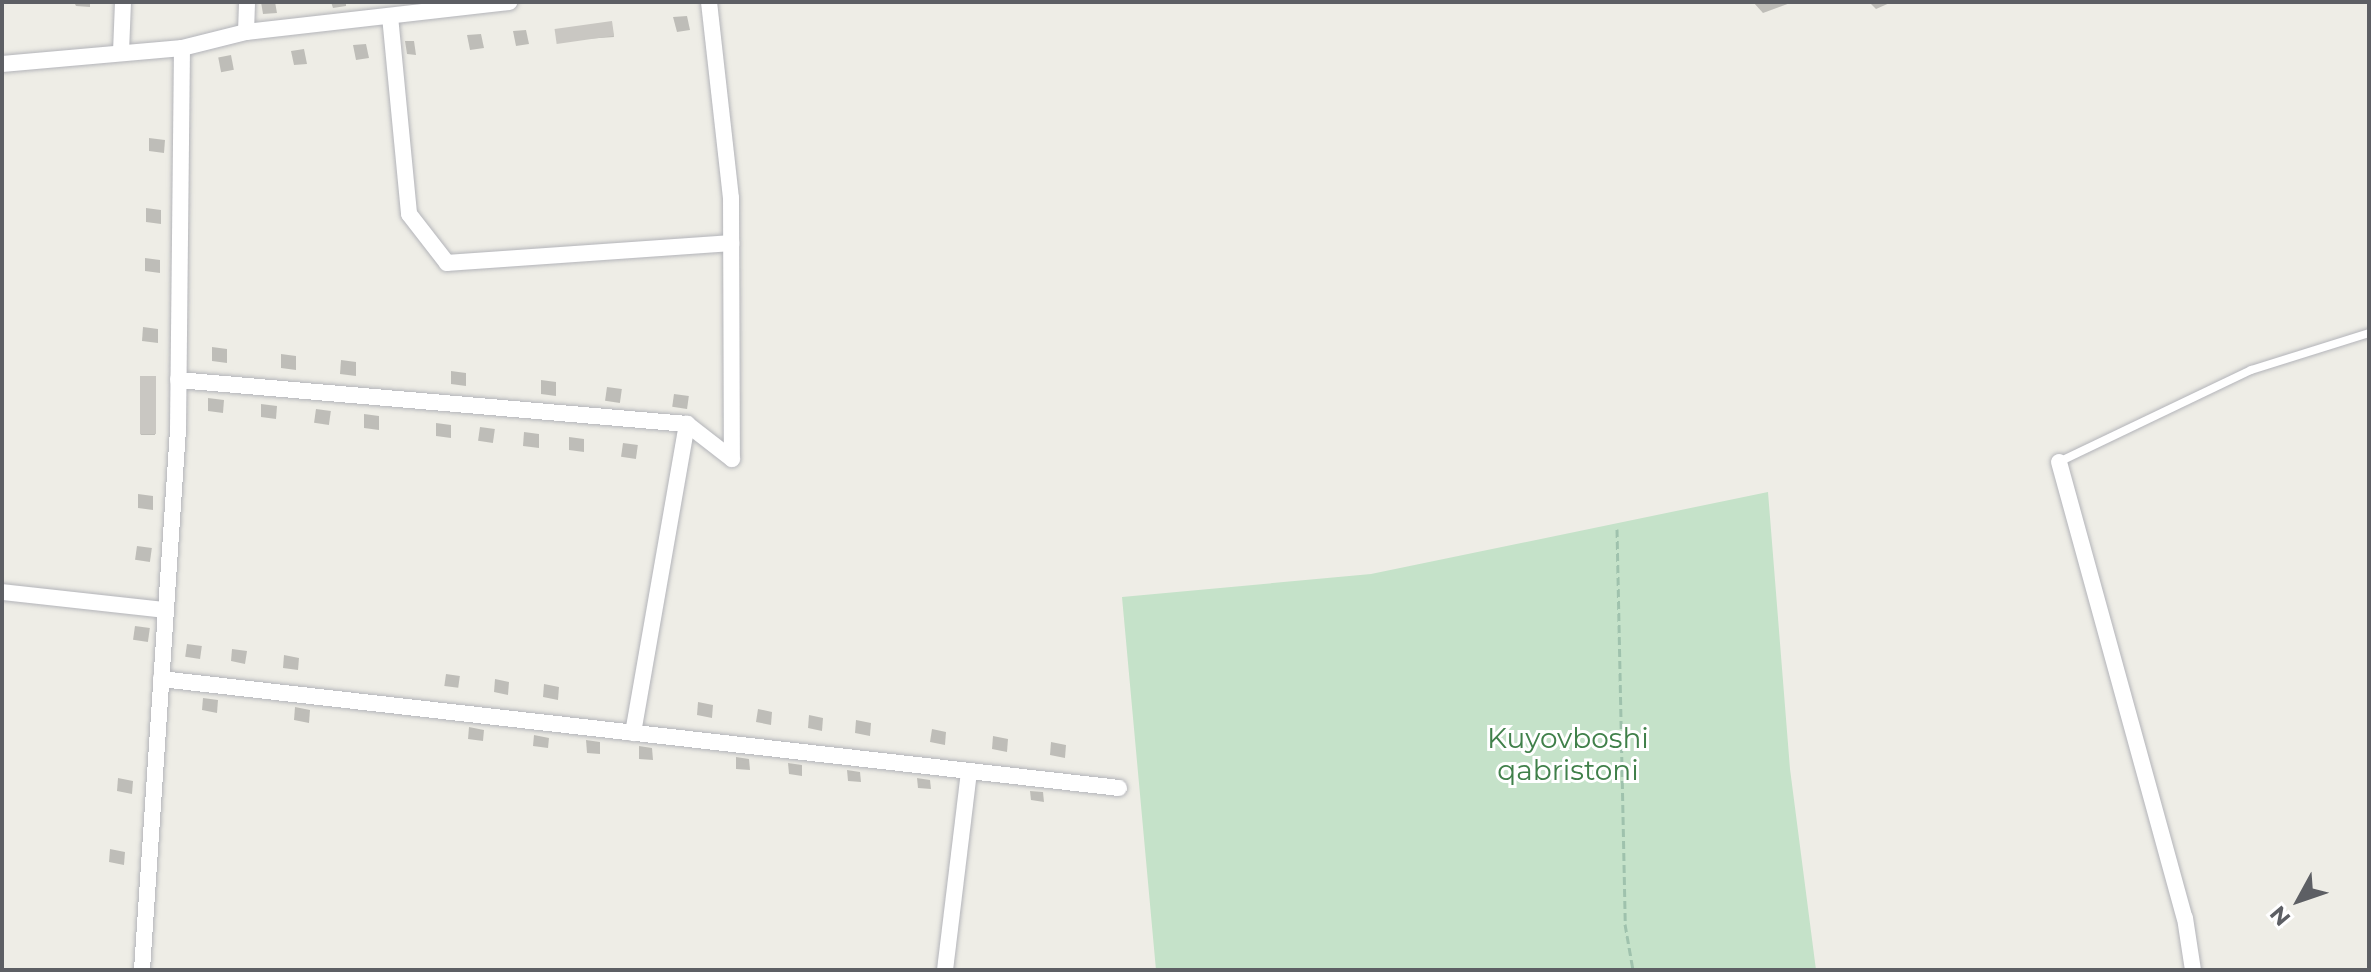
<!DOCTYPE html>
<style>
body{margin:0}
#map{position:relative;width:2371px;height:972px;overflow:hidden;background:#eeede6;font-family:Montserrat,sans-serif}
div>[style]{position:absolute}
.green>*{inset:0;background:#c5e2c9}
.shadow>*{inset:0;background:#0003;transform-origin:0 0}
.building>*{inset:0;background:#c9c7c2;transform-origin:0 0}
.path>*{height:3px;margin-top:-1.5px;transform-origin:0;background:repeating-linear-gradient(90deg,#9fc2ad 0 8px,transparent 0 12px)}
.roads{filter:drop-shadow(0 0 2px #b3b4b9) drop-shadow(0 0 2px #b3b4b9)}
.service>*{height:8px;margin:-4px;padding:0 4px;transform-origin:4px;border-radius:4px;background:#fff}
.minor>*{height:16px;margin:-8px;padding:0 8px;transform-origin:8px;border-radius:8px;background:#fff}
span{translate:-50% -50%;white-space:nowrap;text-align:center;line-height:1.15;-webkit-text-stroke:6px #fff;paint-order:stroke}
.park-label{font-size:28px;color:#40804a}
.frame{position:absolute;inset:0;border:4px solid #5d5f64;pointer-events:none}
.north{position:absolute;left:2259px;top:860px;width:80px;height:80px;-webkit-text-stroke:6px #fff;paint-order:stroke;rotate:230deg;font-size:22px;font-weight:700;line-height:32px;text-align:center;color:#5d5f64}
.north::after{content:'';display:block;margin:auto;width:28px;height:36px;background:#5d5f64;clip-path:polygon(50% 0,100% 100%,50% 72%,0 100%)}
</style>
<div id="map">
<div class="green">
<div style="clip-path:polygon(1768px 492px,1790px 769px,1816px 970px,1156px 970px,1122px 597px,1371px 574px)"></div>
</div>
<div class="shadow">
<div style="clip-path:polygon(74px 2px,90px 2px,90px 7px,76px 6px)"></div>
<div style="clip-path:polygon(261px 2px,275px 2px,277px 13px,263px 14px)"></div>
<div style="clip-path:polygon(331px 2px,346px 2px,346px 6px,333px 8px)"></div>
<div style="clip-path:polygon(1753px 2px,1793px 2px,1763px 13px)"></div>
<div style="clip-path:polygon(1869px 2px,1892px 2px,1876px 9px)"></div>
<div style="clip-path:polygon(687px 16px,690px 30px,677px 32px,673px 17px)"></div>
<div style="clip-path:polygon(611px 23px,614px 37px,557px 41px)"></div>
<div style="clip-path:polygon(526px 30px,529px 44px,516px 46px,513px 31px)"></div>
<div style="clip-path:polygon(481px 34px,484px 48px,470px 50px,467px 35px)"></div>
<div style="clip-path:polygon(405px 41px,414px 41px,416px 55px,407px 54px)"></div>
<div style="clip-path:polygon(353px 45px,366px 44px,369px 58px,356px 60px)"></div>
<div style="clip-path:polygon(304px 49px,307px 64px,294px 65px,291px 51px)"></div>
<div style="left:231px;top:55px;width:15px;height:13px;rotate:79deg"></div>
<div style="clip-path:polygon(149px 138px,165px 140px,164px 153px,149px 151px)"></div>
<div style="clip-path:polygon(146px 208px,161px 210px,161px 224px,146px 222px)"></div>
<div style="clip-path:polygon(145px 258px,160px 260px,160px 273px,145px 271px)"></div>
<div style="clip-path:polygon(143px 327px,158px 329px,158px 343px,142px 341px)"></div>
<div style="clip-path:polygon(212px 347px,227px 349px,227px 363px,212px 361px)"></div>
<div style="clip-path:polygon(281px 354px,296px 356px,296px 370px,281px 368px)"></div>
<div style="clip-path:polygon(341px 360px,356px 362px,356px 376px,340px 374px)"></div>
<div style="clip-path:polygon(451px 371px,466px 373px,466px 386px,451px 384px)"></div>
<div style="clip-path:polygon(155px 378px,155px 435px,141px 435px,140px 433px)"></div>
<div style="clip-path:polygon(541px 380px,556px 382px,556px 396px,541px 394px)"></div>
<div style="left:607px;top:387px;width:15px;height:14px;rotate:8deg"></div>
<div style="left:674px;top:394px;width:15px;height:13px;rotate:8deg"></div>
<div style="clip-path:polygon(208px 398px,224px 400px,223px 413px,208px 411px)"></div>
<div style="clip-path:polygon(261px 404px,277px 406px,276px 419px,261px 417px)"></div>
<div style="left:316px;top:409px;width:15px;height:14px;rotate:8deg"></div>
<div style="clip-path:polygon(364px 414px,379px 416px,379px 430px,364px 428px)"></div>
<div style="clip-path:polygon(436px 423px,451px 425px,451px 438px,436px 436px)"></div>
<div style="left:480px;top:427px;width:15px;height:14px;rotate:8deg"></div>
<div style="clip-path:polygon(524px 432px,539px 434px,539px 448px,523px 446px)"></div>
<div style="clip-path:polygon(569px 437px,584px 439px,584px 452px,569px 450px)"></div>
<div style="left:623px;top:443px;width:15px;height:14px;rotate:8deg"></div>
<div style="clip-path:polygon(138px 494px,153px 496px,153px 510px,138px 508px)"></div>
<div style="left:137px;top:546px;width:15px;height:14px;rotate:8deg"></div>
<div style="left:135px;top:626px;width:15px;height:14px;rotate:8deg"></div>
<div style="left:187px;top:644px;width:15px;height:13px;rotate:8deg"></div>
<div style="clip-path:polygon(232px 649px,247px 651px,245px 664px,231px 661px)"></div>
<div style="clip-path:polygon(284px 655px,299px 658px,298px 670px,283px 668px)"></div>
<div style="left:446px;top:674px;width:14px;height:12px;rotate:8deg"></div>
<div style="clip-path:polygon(495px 679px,509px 682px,508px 695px,494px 692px)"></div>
<div style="clip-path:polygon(544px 684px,559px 687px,558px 700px,543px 697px)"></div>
<div style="clip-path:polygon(203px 698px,218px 700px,217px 713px,202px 710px)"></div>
<div style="clip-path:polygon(698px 702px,713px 705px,712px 718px,697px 715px)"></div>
<div style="clip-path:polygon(295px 707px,310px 710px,309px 723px,294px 720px)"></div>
<div style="clip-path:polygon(758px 709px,772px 712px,771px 725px,756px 722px)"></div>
<div style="clip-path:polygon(809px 715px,823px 718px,822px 731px,808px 728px)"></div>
<div style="clip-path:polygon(856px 720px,871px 723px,870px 736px,855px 733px)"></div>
<div style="clip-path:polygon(469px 727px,484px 730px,483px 741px,468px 739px)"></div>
<div style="clip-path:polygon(932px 729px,946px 732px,945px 745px,930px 742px)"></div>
<div style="clip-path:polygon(534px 735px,549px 738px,548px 748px,533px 746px)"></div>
<div style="clip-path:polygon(993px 736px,1008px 739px,1007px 752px,992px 749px)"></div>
<div style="clip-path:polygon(586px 740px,600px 742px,600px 754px,587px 753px)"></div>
<div style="clip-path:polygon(1051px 742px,1066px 745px,1065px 758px,1050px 755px)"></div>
<div style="clip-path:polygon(639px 746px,652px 748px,653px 760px,639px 759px)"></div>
<div style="clip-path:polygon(736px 757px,749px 759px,750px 770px,736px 769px)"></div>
<div style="clip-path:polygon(788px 763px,802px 765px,802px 776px,789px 774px)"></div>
<div style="clip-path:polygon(847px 770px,860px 772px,861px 782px,848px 781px)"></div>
<div style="clip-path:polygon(118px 778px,133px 781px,132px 794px,117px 791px)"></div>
<div style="clip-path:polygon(917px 778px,930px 780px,931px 789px,918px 788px)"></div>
<div style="clip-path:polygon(1030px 791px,1043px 792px,1044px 802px,1031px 800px)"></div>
<div style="clip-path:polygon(110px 849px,125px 852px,124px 865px,109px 862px)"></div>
</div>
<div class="building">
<div style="left:612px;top:21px;width:15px;height:58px;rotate:82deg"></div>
<div style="left:140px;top:376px;width:16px;height:58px"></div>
</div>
<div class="path">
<div style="left:1617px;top:529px;width:395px;rotate:88.8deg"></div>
<div style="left:1625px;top:924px;width:47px;rotate:80.1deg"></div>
</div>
<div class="roads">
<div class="service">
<div style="left:2059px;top:462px;width:213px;rotate:-25.6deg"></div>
<div style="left:2251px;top:370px;width:124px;rotate:-17.4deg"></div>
</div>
<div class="minor">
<div style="left:709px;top:2px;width:197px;rotate:83.6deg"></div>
<div style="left:731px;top:198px;width:261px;rotate:89.8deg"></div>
<div style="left:390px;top:16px;width:199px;rotate:84.5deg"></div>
<div style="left:409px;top:214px;width:62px;rotate:52.2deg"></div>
<div style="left:447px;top:263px;width:285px;rotate:-4deg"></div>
<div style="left:246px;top:32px;width:30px;rotate:-88deg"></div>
<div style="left:121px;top:52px;width:50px;rotate:-87.7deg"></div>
<div style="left:2px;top:64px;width:181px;rotate:-5.1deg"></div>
<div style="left:182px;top:48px;width:66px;rotate:-14deg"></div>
<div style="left:246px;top:32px;width:265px;rotate:-6.5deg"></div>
<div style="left:178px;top:380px;width:511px;rotate:4.94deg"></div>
<div style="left:687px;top:424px;width:57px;rotate:37.9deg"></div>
<div style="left:2059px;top:462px;width:473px;rotate:74.6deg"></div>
<div style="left:2185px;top:918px;width:53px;rotate:81.3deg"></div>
<div style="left:2px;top:592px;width:164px;rotate:6.3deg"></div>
<div style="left:161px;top:679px;width:964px;rotate:6.49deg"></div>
<div style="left:633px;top:733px;width:314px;rotate:-80.1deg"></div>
<div style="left:142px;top:970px;width:542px;rotate:-86.19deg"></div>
<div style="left:178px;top:429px;width:381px;rotate:-89.4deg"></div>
<div style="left:945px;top:970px;width:200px;rotate:-83.1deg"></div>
</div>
</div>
<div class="park-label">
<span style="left:1568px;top:754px">Kuyovboshi<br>qabristoni</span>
</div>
<div class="frame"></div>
<div class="north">N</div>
</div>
